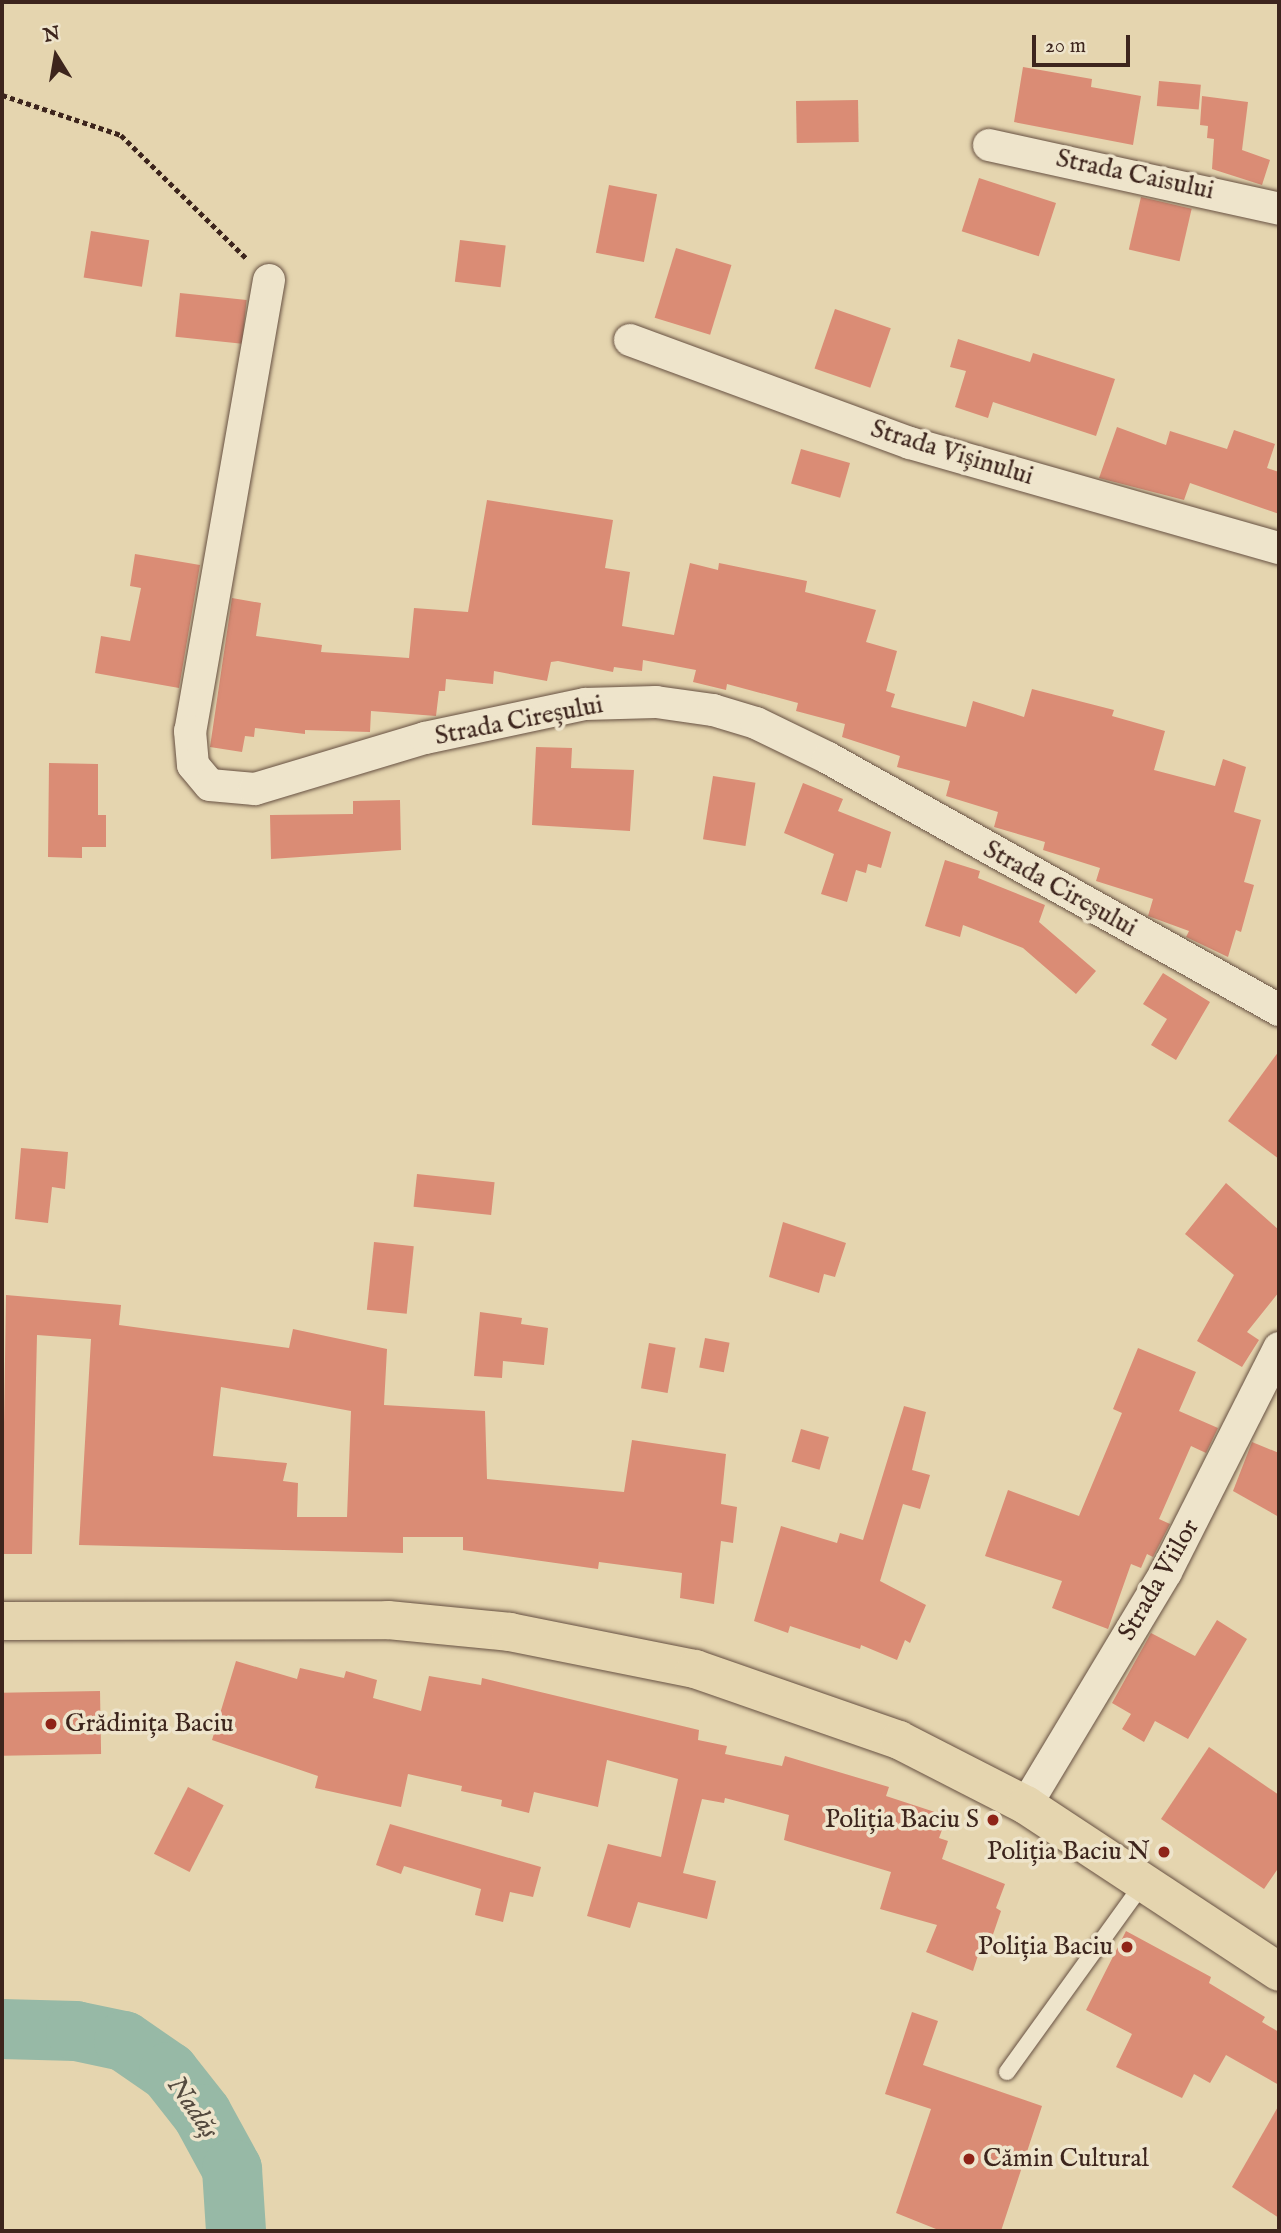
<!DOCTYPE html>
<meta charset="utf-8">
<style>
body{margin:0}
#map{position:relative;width:1281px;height:2233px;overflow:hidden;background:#e5d5af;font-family:"IM FELL English",serif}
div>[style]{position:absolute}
.river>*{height:60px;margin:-30px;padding:0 30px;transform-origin:30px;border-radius:30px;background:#97b9a6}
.building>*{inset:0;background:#da8c75;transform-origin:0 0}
.path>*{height:4.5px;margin-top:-2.25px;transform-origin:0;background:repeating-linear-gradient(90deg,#3d251d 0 5px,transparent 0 8.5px)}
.roads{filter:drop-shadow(0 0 2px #675142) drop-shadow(0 0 2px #675142)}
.lane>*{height:16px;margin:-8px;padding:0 8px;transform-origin:8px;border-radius:8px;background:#eee4cb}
.street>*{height:32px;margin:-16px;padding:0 16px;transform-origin:16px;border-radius:16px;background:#eee4cb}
.primary>*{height:38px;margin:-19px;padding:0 19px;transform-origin:19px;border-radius:19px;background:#e5d5af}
.dots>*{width:19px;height:19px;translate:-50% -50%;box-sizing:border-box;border:4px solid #eee4cb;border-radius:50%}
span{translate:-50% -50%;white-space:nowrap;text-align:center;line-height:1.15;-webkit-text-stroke:7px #eee4cb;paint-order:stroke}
.street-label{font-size:26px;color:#3d251d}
.poi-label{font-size:26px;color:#3d251d}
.left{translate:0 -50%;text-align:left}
.right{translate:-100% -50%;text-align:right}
.water-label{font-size:28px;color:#544a3f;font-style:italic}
.frame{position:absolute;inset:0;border:4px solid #3d251d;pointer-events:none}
.north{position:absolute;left:21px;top:21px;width:70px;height:70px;-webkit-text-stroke:5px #eee4cb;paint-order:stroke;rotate:349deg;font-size:19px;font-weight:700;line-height:28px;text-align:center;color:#3d251d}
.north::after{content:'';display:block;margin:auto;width:24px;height:32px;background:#3d251d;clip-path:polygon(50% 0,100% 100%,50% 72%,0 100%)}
.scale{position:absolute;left:1032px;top:35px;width:98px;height:32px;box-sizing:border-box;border:4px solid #3d251d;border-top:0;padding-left:9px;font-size:21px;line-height:24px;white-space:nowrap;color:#3d251d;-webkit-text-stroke:5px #eee4cb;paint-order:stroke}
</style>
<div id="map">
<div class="river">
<div style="left:2px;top:2029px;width:74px;rotate:1.5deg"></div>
<div style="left:76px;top:2031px;width:49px;rotate:11.8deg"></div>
<div style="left:124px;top:2041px;width:55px;rotate:34.6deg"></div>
<div style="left:169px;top:2072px;width:53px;rotate:51.8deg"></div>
<div style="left:202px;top:2114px;width:63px;rotate:61.4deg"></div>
<div style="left:232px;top:2169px;width:62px;rotate:86.3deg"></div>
</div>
<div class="building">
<div style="clip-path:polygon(1023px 67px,1092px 79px,1091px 87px,1141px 96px,1133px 145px,1014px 122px)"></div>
<div style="left:1159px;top:81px;width:42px;height:25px;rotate:5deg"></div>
<div style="clip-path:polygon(1202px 96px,1248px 102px,1242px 150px,1270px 160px,1262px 185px,1212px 169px,1214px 139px,1207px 138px,1208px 126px,1200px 125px)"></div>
<div style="left:858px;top:100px;width:42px;height:62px;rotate:89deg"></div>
<div style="left:979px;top:178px;width:81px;height:56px;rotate:18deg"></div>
<div style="left:609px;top:185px;width:49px;height:69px;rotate:11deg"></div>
<div style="left:1141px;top:197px;width:52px;height:54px;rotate:13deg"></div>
<div style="left:91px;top:231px;width:59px;height:47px;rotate:9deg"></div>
<div style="left:460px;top:240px;width:46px;height:42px;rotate:7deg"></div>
<div style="left:676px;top:248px;width:58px;height:73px;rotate:17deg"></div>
<div style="left:180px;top:293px;width:67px;height:44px;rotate:6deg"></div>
<div style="left:835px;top:309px;width:59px;height:63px;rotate:19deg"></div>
<div style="clip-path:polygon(958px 339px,1030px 362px,1033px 353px,1115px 379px,1096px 436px,993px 402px,988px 418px,955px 407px,966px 371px,950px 367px)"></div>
<div style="clip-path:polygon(1117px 427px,1166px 445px,1170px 431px,1227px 449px,1234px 430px,1275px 444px,1267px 468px,1279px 472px,1279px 514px,1190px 483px,1184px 500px,1099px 478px)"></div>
<div style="left:801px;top:449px;width:51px;height:36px;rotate:16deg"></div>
<div style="clip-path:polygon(487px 500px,613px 520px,605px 568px,630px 572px,622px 626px,674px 635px,690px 563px,718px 570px,719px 563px,807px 581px,805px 592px,876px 610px,866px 642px,897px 651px,886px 691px,895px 694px,891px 707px,966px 727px,973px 701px,1024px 717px,1032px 689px,1114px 710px,1112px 716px,1165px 731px,1154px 770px,1215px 786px,1223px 759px,1246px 767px,1234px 812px,1261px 820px,1244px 882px,1254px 885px,1241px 932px,1236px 930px,1228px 957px,1186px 937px,1189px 931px,1148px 916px,1153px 899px,1096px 881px,1100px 868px,1043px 850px,1045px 842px,994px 827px,998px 812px,946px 796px,950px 781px,897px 767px,900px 756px,842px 737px,845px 724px,796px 711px,798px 703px,727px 684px,726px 690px,693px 682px,696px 670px,643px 660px,642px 671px,614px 667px,613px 672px,558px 661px,551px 662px,547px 681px,494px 671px,493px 684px,446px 679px,445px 691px,439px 691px,436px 716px,371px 711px,370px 732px,305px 730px,305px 734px,255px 728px,254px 737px,245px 736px,242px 752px,210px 747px,232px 598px,261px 603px,256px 636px,322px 645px,321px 652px,409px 658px,414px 608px,468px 612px)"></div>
<div style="clip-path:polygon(135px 554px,200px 565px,179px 688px,95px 673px,101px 636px,130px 641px,141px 588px,130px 586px)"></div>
<div style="clip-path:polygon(536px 747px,572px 748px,571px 768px,634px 770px,630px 831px,532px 825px)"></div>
<div style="clip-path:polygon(49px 763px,98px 764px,98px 815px,106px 815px,106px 847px,82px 847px,82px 858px,48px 857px)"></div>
<div style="left:713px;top:776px;width:43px;height:64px;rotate:9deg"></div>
<div style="clip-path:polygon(803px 783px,843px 799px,838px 811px,891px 832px,881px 868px,868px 864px,866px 873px,856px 870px,847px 902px,821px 894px,834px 854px,784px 833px)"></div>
<div style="clip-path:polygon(400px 800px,401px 850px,271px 859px,270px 815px,353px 814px,353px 801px)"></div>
<div style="clip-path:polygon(945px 860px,980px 871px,978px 878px,1045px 905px,1039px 922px,1096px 971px,1076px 994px,1023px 948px,963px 925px,960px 937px,925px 926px)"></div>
<div style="clip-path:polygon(1163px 973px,1210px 1002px,1176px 1060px,1151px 1045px,1167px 1019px,1143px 1004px)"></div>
<div style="clip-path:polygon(1279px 1051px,1279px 1159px,1228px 1121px)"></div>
<div style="clip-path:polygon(21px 1148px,68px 1152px,65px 1189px,52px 1187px,48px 1223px,15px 1219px)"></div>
<div style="left:417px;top:1174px;width:78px;height:33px;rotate:6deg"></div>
<div style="clip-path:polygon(1226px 1183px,1279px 1230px,1279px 1292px,1247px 1332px,1259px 1340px,1242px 1367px,1197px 1341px,1234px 1275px,1185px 1234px)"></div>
<div style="clip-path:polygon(783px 1222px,846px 1243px,835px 1277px,824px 1274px,819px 1293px,769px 1277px)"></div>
<div style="left:374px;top:1242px;width:40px;height:68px;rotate:6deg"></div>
<div style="clip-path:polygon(evenodd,6px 1295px,121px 1305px,119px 1325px,289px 1348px,293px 1329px,387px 1349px,384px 1405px,485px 1411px,487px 1479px,624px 1492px,632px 1440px,726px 1454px,721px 1504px,737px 1507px,733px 1543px,721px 1541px,714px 1604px,680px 1598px,682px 1573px,599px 1562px,598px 1569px,463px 1550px,463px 1537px,403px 1537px,403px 1553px,79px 1545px,91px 1339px,37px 1335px,32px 1554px,2px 1554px,6px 1295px,221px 1387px,351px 1411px,347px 1517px,297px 1517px,298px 1483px,283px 1481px,287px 1463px,213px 1456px,221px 1387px)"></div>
<div style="clip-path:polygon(480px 1312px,522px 1318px,521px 1324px,548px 1328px,544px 1365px,503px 1361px,502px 1378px,474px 1376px)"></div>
<div style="left:705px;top:1338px;width:25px;height:30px;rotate:11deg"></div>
<div style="left:649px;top:1343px;width:27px;height:46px;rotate:10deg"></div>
<div style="clip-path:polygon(1138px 1348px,1196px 1372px,1179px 1411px,1218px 1428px,1206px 1453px,1191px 1446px,1159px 1519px,1170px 1524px,1153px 1557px,1147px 1554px,1141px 1568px,1131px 1564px,1108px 1629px,1052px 1608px,1062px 1581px,985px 1556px,1008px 1490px,1079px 1516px,1122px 1413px,1113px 1409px)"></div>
<div style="clip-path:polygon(904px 1406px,926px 1412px,912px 1470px,930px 1475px,920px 1509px,903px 1504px,880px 1581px,926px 1605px,910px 1643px,905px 1640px,897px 1660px,861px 1645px,860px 1649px,790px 1626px,788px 1633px,754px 1621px,781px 1526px,837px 1543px,840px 1533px,863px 1540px)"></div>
<div style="left:801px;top:1429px;width:29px;height:34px;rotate:16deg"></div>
<div style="clip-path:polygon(1252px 1442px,1279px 1453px,1279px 1517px,1233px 1491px)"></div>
<div style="clip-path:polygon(1217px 1620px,1247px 1639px,1188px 1739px,1155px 1721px,1144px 1742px,1122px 1729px,1131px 1714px,1112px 1703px,1151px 1633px,1195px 1656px)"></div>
<div style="clip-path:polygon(236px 1661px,297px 1679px,300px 1668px,344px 1678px,346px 1671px,377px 1680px,373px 1698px,421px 1711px,429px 1676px,481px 1685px,482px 1678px,699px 1730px,698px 1740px,727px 1746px,725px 1754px,782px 1766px,785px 1756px,889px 1787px,886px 1796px,947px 1816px,939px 1838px,948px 1841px,942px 1859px,1005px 1884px,996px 1908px,1001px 1911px,988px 1949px,981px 1946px,973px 1971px,926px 1952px,937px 1925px,880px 1909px,891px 1872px,784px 1840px,789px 1815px,725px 1798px,724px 1803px,702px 1799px,683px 1873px,716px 1881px,707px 1919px,638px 1902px,630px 1928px,587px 1916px,608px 1844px,661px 1857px,678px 1779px,607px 1760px,598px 1807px,534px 1792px,529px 1813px,501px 1806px,502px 1800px,461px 1791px,462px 1786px,408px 1774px,401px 1807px,315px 1788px,318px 1776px,212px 1740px)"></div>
<div style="left:100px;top:1691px;width:63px;height:98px;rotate:89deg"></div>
<div style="clip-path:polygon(1209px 1747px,1279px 1795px,1279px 1867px,1264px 1889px,1161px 1819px)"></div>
<div style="left:188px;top:1787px;width:40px;height:75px;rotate:27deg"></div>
<div style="clip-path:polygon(390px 1824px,541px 1867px,533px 1897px,510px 1892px,503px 1922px,475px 1915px,481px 1889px,404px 1866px,401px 1874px,376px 1865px)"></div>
<div style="clip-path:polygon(1126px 1931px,1211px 1977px,1209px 1983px,1265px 2017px,1262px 2022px,1279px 2032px,1279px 2085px,1226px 2055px,1210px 2083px,1194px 2074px,1182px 2098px,1116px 2067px,1132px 2034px,1086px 2010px)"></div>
<div style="clip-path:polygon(912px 2012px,938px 2021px,923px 2065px,1042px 2106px,1001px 2231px,941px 2231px,896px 2213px,931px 2109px,885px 2094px)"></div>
<div style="clip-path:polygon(1279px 2105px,1279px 2218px,1232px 2187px)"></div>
</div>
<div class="path">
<div style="left:2px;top:95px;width:126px;rotate:18.6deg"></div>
<div style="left:121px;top:135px;width:178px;rotate:44.5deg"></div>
</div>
<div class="roads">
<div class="lane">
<div style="left:1007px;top:2072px;width:234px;rotate:-54.2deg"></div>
</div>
<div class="street">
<div style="left:989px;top:145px;width:297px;rotate:12.4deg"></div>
<div style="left:269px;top:280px;width:458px;rotate:99.9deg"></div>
<div style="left:190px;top:731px;width:34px;rotate:85deg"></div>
<div style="left:193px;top:765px;width:26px;rotate:50deg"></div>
<div style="left:210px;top:785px;width:45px;rotate:5.1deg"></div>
<div style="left:255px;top:789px;width:177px;rotate:-16.7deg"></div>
<div style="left:425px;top:738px;width:164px;rotate:-12deg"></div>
<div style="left:585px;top:704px;width:71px;rotate:-1.6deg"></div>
<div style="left:656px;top:702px;width:58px;rotate:8deg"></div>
<div style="left:713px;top:710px;width:45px;rotate:16.8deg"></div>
<div style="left:756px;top:723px;width:80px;rotate:25.9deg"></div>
<div style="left:828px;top:758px;width:517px;rotate:29.19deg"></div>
<div style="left:630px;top:340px;width:298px;rotate:20.2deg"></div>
<div style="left:910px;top:443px;width:384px;rotate:15.9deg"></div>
<div style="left:1026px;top:1805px;width:272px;rotate:-59deg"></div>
<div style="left:1166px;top:1572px;width:251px;rotate:-63.2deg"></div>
</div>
<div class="primary">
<div style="left:2px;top:1621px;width:386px;rotate:-0.1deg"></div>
<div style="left:388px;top:1620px;width:123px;rotate:5.6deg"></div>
<div style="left:510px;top:1632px;width:189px;rotate:11.3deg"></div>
<div style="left:695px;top:1669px;width:216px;rotate:19.2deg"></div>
<div style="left:899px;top:1740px;width:143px;rotate:27.1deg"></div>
<div style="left:1026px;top:1805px;width:303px;rotate:33.4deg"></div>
</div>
</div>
<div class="dots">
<div style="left:51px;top:1724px;background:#8f2418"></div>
<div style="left:993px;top:1820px;background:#8f2418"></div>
<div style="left:1164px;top:1852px;background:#8f2418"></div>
<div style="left:1127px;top:1947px;background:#8f2418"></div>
<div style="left:969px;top:2159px;background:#8f2418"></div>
</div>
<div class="street-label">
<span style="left:1135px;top:175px;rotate:12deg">Strada Caisului</span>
<span style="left:952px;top:453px;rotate:17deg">Strada Vișinului</span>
<span style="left:519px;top:721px;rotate:-11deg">Strada Cireșului</span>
<span style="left:1060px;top:889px;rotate:29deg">Strada Cireșului</span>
<span style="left:1159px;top:1580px;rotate:-60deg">Strada Viilor</span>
</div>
<div class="poi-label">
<span class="left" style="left:65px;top:1724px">Grădinița Baciu</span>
<span class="right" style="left:979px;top:1820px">Poliția Baciu S</span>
<span class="right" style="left:1150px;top:1852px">Poliția Baciu N</span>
<span class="right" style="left:1113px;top:1947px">Poliția Baciu</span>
<span class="left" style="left:983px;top:2159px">Cămin Cultural</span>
</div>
<div class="water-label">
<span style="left:192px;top:2108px;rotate:55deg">Nadăș</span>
</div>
<div class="frame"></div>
<div class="north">N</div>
<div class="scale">20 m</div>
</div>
